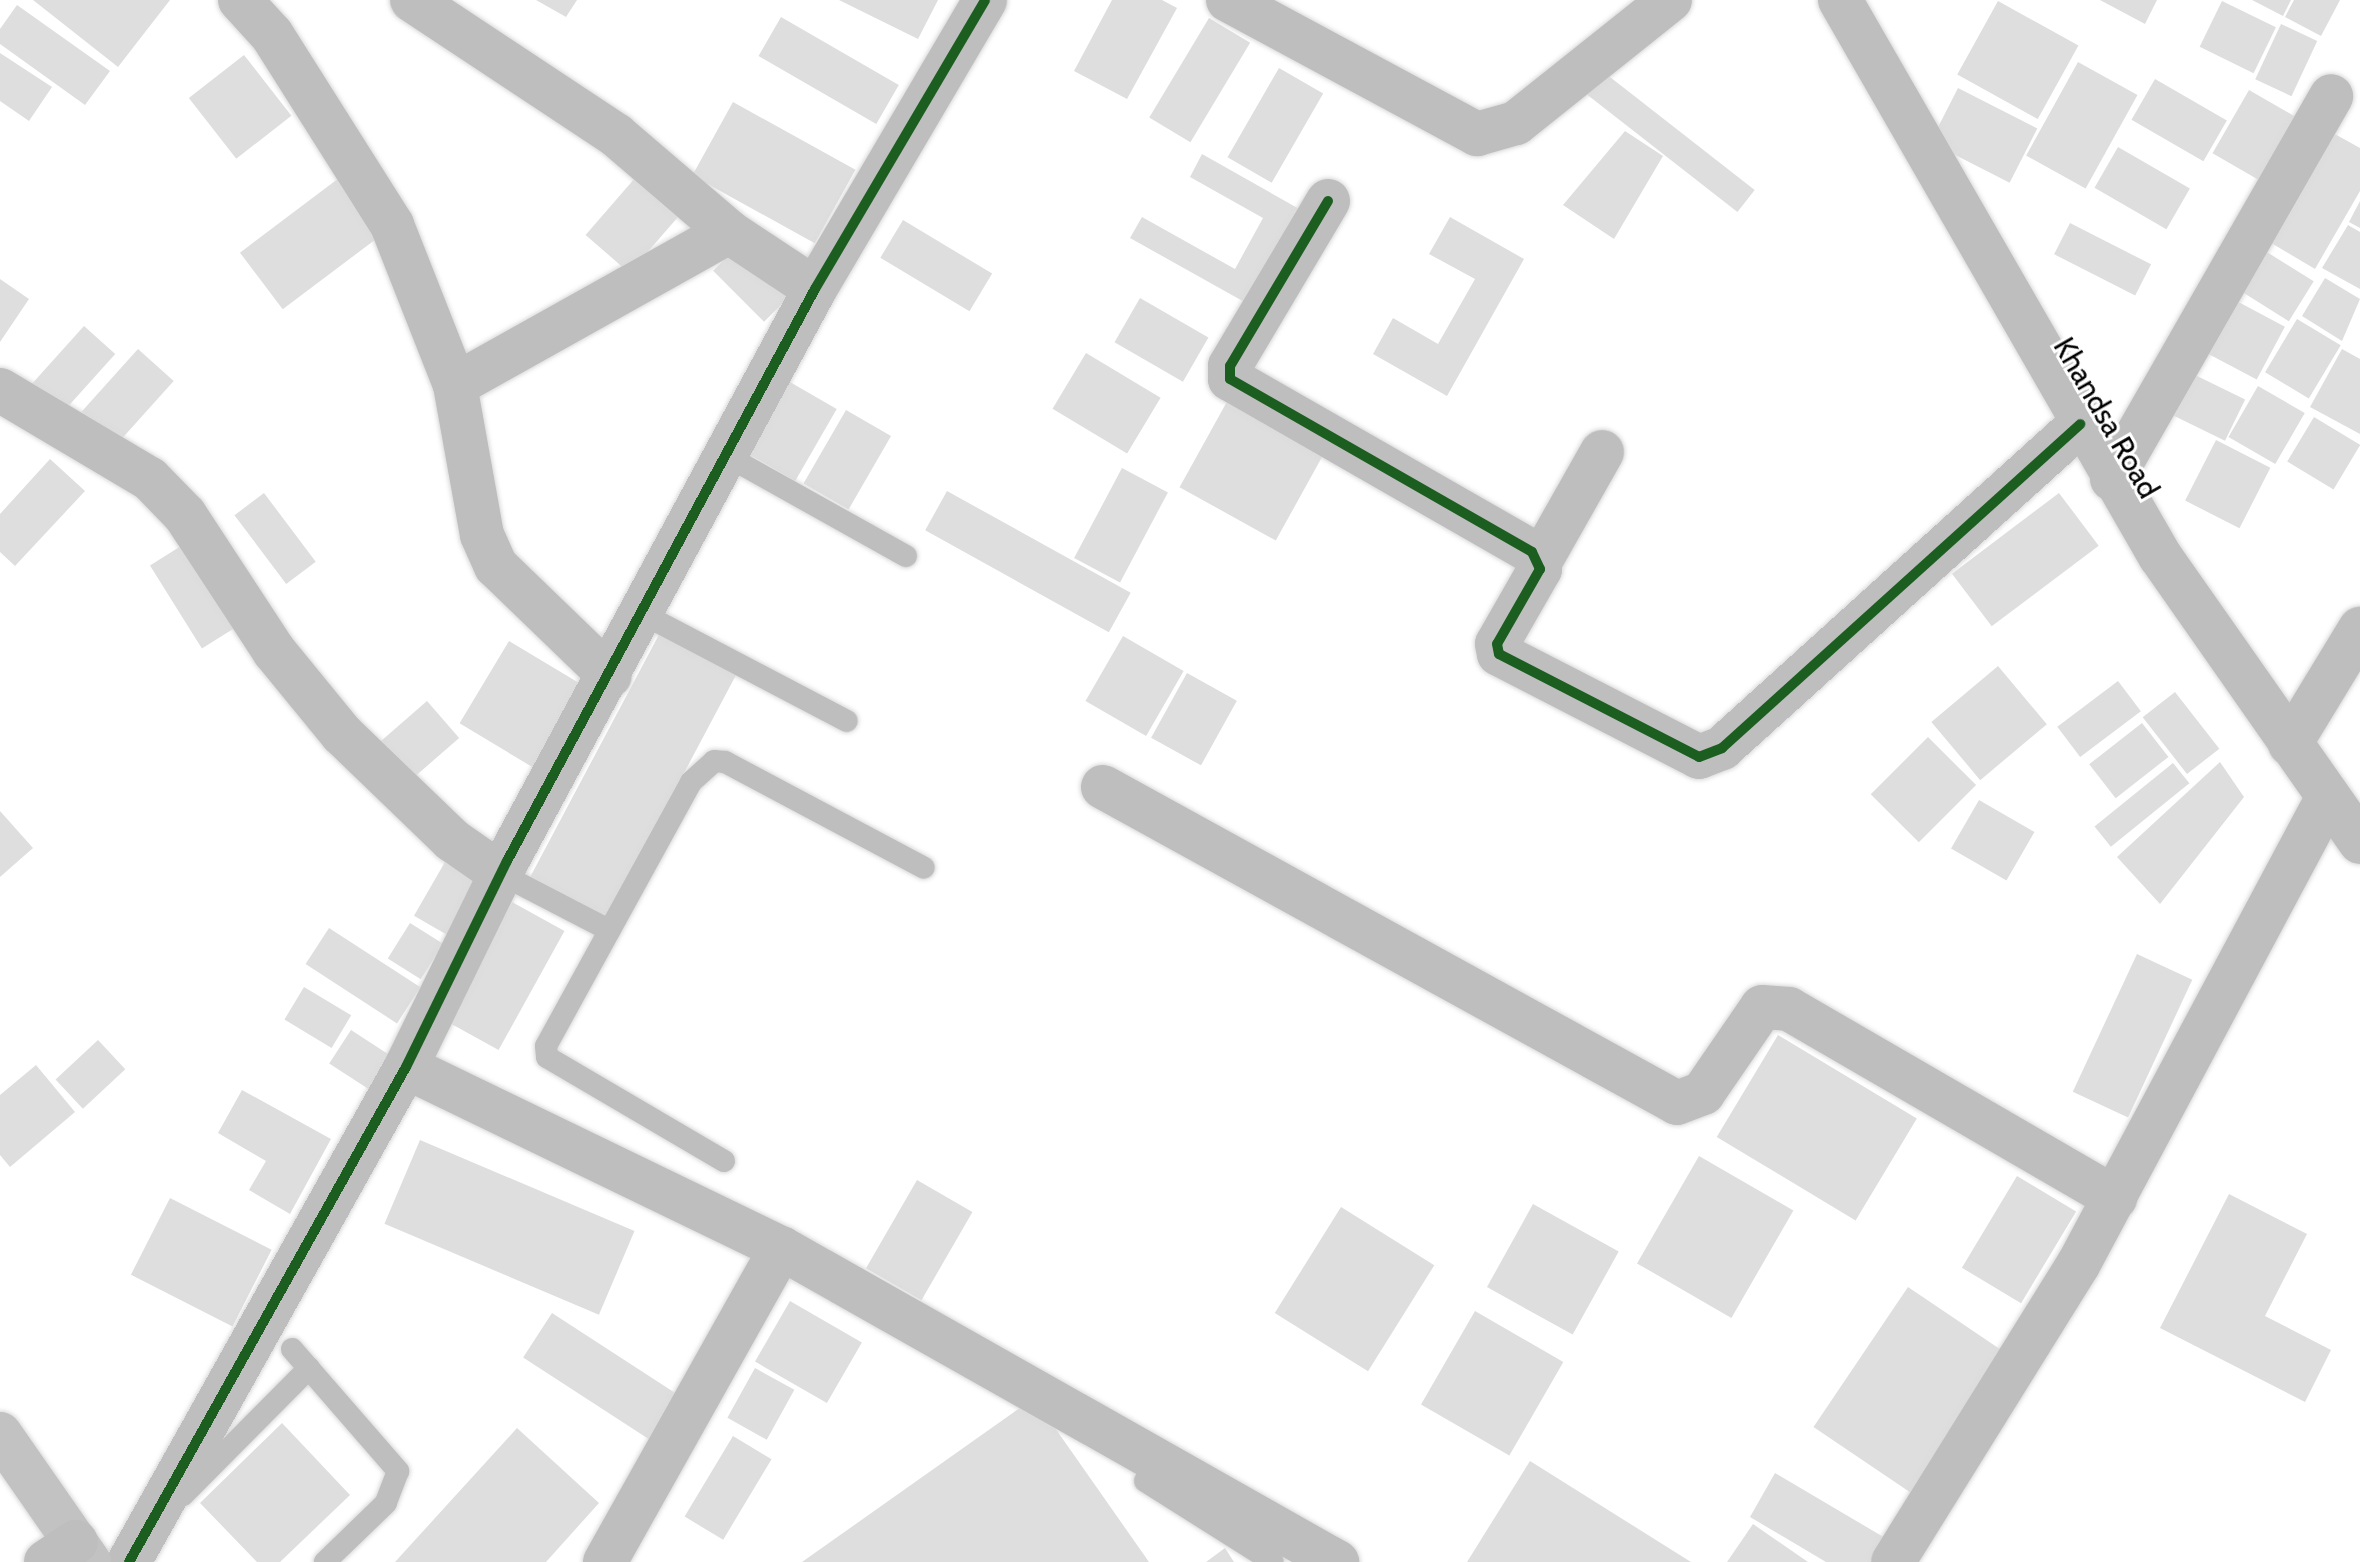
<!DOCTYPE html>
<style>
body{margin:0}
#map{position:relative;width:2360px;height:1562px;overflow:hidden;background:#fff;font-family:Cabin,sans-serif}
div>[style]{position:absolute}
.building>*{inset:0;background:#dedede;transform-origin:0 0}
.roads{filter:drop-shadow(0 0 2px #dbdbdb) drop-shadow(0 0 2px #dbdbdb)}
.service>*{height:22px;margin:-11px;padding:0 11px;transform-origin:11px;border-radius:11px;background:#bebebe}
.minor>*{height:44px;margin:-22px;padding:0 22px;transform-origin:22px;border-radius:22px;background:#bebebe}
.tertiary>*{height:44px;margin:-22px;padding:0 22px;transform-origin:22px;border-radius:22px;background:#bebebe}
.secondary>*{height:44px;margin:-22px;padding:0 22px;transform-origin:22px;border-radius:22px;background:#c2c2c2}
.motorway>*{height:44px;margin:-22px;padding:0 22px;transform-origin:22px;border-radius:22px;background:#bebebe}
.cycleway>*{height:10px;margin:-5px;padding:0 5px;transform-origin:5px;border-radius:5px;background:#1b5e20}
span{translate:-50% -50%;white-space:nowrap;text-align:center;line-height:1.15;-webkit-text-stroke:6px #fff;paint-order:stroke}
.street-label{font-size:30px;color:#000}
</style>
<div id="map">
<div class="building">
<div style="clip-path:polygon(33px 0,170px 0,118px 67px)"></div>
<div style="clip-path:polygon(536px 0,577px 0,566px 17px)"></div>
<div style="clip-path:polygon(839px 0,938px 0,918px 39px)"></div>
<div style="clip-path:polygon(1112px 0,1162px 0,1177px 8px,1127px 99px,1074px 71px)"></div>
<div style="clip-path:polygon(2100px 0,2157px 0,2145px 24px)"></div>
<div style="clip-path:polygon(2252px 0,2291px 0,2283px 16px)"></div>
<div style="clip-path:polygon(2294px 0,2340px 0,2321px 36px,2285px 17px)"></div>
<div style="left:1998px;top:1px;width:92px;height:84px;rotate:29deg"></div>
<div style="left:2222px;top:1px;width:60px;height:51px;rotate:26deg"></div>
<div style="clip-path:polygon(17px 5px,110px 71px,85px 105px,0 44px,0 29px)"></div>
<div style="left:781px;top:17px;width:136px;height:45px;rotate:30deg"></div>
<div style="left:1209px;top:18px;width:48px;height:116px;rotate:31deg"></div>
<div style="left:2281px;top:24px;width:40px;height:61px;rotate:25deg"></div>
<div style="clip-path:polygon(0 53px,52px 87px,29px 121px,0 101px)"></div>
<div style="left:244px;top:55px;width:77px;height:70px;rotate:52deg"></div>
<div style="left:2078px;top:62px;width:68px;height:107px;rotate:29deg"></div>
<div style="left:1279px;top:68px;width:51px;height:103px;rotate:30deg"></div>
<div style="left:1601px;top:70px;width:195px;height:28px;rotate:38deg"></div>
<div style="left:2155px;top:79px;width:83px;height:47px;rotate:30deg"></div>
<div style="left:1958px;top:88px;width:89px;height:61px;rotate:27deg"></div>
<div style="left:2249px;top:90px;width:74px;height:73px;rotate:30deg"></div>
<div style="left:733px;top:102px;width:140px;height:84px;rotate:29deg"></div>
<div style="clip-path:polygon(2324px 128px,2360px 148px,2360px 191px,2315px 269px,2261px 237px)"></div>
<div style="clip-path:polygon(1625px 131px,1663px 156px,1614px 239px,1563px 205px)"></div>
<div style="left:2118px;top:147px;width:83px;height:47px;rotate:30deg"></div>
<div style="clip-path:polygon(1202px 154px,1301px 210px,1248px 304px,1130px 238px,1142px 217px,1235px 269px,1263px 218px,1190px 177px)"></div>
<div style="left:642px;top:170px;width:58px;height:86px;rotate:41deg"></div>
<div style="left:339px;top:178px;width:71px;height:124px;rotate:53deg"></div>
<div style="clip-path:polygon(2360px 201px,2360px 228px,2349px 222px)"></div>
<div style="clip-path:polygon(1450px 217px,1524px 259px,1447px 396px,1373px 354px,1393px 318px,1438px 344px,1475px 279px,1429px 254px)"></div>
<div style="left:903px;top:220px;width:104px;height:44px;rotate:31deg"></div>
<div style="left:2070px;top:223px;width:91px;height:35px;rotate:27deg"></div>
<div style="clip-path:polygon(2348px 225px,2360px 232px,2360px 289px,2322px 268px)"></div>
<div style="left:740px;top:244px;width:72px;height:38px;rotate:45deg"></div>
<div style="left:2262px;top:249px;width:61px;height:47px;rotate:32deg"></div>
<div style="clip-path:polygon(2325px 278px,2360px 299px,2342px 341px,2302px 316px)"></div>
<div style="clip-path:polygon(0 279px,29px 299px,0 342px)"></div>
<div style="left:1140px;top:298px;width:79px;height:51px;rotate:30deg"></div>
<div style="left:2231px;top:298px;width:61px;height:60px;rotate:28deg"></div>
<div style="left:2297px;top:319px;width:51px;height:62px;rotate:31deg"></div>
<div style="left:84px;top:326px;width:42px;height:82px;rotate:42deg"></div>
<div style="left:138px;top:349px;width:48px;height:85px;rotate:42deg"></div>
<div style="clip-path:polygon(2342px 349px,2360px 359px,2360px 434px,2310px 407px)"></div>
<div style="left:1086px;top:353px;width:87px;height:65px;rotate:31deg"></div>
<div style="left:2193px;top:374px;width:58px;height:46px;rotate:26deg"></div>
<div style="left:783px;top:378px;width:62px;height:83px;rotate:30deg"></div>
<div style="left:2258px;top:386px;width:54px;height:59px;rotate:30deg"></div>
<div style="left:1229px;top:398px;width:110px;height:102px;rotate:29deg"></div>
<div style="left:846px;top:410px;width:52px;height:85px;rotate:30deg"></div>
<div style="left:2314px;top:417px;width:54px;height:52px;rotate:31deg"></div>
<div style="left:2216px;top:440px;width:61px;height:68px;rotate:27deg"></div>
<div style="clip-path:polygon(50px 459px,85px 491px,15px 566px,0 552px,0 514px)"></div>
<div style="left:1122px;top:468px;width:52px;height:102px;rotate:28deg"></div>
<div style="left:947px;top:491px;width:210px;height:45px;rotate:29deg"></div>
<div style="left:264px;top:493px;width:86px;height:37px;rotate:53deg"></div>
<div style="left:2059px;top:493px;width:66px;height:134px;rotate:53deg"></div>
<div style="left:189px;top:541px;width:98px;height:46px;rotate:58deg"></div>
<div style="left:662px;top:629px;width:87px;height:287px;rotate:28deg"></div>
<div style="left:1123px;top:636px;width:70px;height:75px;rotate:30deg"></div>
<div style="left:509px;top:641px;width:91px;height:96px;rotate:31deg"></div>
<div style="left:1998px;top:666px;width:76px;height:87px;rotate:50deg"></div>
<div style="left:1187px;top:673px;width:57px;height:74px;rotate:29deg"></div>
<div style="left:2118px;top:681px;width:38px;height:76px;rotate:53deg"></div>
<div style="left:2175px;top:692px;width:72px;height:41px;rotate:52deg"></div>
<div style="left:427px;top:701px;width:49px;height:70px;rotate:49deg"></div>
<div style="left:2142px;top:723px;width:43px;height:67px;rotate:52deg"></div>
<div style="left:1928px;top:737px;width:68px;height:81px;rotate:45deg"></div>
<div style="clip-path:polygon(2220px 762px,2244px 797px,2160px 904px,2117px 857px)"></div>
<div style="left:2173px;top:763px;width:26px;height:101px;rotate:51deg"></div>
<div style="left:1979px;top:800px;width:64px;height:56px;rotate:30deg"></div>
<div style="clip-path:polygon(0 811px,33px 848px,0 877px)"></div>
<div style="left:445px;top:862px;width:40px;height:62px;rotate:30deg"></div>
<div style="left:512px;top:902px;width:60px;height:136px;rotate:29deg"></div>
<div style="left:410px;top:923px;width:39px;height:42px;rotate:32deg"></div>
<div style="left:329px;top:928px;width:109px;height:43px;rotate:33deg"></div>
<div style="left:2137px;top:954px;width:61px;height:152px;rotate:25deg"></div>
<div style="left:304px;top:987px;width:55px;height:38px;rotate:31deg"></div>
<div style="left:351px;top:1030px;width:50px;height:40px;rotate:33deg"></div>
<div style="left:1778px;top:1035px;width:162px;height:119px;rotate:31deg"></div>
<div style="left:98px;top:1040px;width:40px;height:58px;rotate:47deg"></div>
<div style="clip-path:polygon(36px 1065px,75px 1112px,10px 1167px,0 1155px,0 1095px)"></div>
<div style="clip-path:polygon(242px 1090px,331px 1139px,290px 1214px,249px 1190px,266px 1161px,218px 1133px)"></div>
<div style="left:420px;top:1140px;width:233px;height:91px;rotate:23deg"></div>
<div style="left:1699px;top:1156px;width:109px;height:124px;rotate:30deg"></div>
<div style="left:2017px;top:1176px;width:69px;height:107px;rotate:31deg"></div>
<div style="left:917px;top:1180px;width:64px;height:102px;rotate:30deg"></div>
<div style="clip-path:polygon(2229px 1194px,2307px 1234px,2265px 1316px,2331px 1350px,2305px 1402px,2160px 1328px)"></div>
<div style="left:170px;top:1198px;width:114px;height:86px;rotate:27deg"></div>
<div style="left:1533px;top:1204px;width:98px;height:95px;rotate:29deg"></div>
<div style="left:1341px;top:1207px;width:110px;height:125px;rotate:32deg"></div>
<div style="left:1908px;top:1287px;width:125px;height:169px;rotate:34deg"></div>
<div style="left:790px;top:1301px;width:83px;height:70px;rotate:30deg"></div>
<div style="left:1475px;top:1311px;width:102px;height:108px;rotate:30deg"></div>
<div style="left:552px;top:1313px;width:157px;height:53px;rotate:33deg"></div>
<div style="left:755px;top:1368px;width:45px;height:57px;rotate:29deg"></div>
<div style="clip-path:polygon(1034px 1398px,1149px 1562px,802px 1562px)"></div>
<div style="clip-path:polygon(282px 1423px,350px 1495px,280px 1562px,257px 1562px,200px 1503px)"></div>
<div style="clip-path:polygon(517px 1428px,599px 1503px,546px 1562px,395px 1562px)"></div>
<div style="left:733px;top:1436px;width:45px;height:94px;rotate:31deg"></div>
<div style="clip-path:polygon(1530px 1461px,1691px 1562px,1467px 1562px)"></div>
<div style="clip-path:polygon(1775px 1473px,1892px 1542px,1880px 1562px,1826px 1562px,1750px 1517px)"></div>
<div style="clip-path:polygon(1753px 1524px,1808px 1562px,1727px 1562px)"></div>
<div style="clip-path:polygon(1225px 1548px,1234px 1562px,1206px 1562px)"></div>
</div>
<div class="roads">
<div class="service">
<div style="left:727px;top:456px;width:205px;rotate:29.2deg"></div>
<div style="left:643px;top:614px;width:230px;rotate:27.7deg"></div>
<div style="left:501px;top:874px;width:122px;rotate:27.4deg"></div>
<div style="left:724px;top:1161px;width:205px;rotate:-149.6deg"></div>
<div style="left:547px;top:1057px;width:11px;rotate:-95deg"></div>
<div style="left:546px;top:1046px;width:301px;rotate:-61.2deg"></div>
<div style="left:691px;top:782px;width:31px;rotate:-42deg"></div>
<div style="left:714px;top:761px;width:11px;rotate:5deg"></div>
<div style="left:725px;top:762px;width:225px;rotate:28deg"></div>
<div style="left:292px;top:1349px;width:162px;rotate:49deg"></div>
<div style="left:398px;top:1471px;width:34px;rotate:111deg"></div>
<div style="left:386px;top:1503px;width:85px;rotate:136deg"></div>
<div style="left:1145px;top:1481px;width:151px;rotate:32.3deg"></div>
<div style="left:183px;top:1495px;width:179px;rotate:-45.2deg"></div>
</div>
<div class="minor">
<div style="left:240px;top:0;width:47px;rotate:47.6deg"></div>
<div style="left:272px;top:35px;width:225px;rotate:57.7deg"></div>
<div style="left:392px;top:225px;width:172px;rotate:68.5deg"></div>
<div style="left:455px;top:385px;width:152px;rotate:79.8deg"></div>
<div style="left:482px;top:535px;width:34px;rotate:66deg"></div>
<div style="left:496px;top:566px;width:158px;rotate:44deg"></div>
<div style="left:412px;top:0;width:245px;rotate:33.5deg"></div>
<div style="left:616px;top:135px;width:149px;rotate:40.6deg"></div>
<div style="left:729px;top:232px;width:103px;rotate:33.5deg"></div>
<div style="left:1228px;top:0;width:283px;rotate:28.3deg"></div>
<div style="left:1477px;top:134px;width:41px;rotate:-15.8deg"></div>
<div style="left:1516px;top:123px;width:197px;rotate:-38.6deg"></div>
<div style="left:1328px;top:201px;width:192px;rotate:120.7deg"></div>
<div style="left:1230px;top:366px;width:13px;rotate:90deg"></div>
<div style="left:1230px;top:379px;width:348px;rotate:29.8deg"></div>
<div style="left:1532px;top:552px;width:19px;rotate:65deg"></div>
<div style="left:1540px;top:569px;width:86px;rotate:119.8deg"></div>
<div style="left:1497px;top:644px;width:10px;rotate:79deg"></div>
<div style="left:1499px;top:654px;width:225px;rotate:27.2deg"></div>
<div style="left:1699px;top:757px;width:25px;rotate:-21deg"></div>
<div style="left:1722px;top:748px;width:483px;rotate:-42.1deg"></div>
<div style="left:455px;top:385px;width:314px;rotate:-29.2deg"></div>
<div style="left:0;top:390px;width:174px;rotate:30.7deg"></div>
<div style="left:150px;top:479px;width:50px;rotate:45.8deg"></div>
<div style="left:185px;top:515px;width:163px;rotate:56.8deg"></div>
<div style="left:274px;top:651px;width:107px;rotate:50.7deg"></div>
<div style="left:342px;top:734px;width:153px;rotate:43.9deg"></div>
<div style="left:452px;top:840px;width:60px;rotate:34.8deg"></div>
<div style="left:2112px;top:479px;width:441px;rotate:-60.2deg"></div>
<div style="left:1541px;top:560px;width:124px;rotate:-60.5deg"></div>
<div style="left:2290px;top:744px;width:135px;rotate:-58.7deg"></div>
<div style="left:1103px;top:787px;width:655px;rotate:28.83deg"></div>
<div style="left:1677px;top:1103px;width:28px;rotate:-21deg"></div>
<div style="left:1703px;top:1093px;width:104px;rotate:-55.5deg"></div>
<div style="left:1762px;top:1007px;width:27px;rotate:4deg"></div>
<div style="left:1789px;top:1009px;width:377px;rotate:30.1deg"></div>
<div style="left:406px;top:1067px;width:416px;rotate:25.8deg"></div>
<div style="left:781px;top:1248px;width:639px;rotate:29.46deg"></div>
<div style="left:129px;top:1562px;width:567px;rotate:-60.77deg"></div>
<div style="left:406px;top:1067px;width:229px;rotate:-63.9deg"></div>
<div style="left:507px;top:861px;width:650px;rotate:-61.7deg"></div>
<div style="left:815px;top:289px;width:335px;rotate:-59.5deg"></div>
<div style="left:605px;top:1562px;width:360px;rotate:-60.7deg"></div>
<div style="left:1893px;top:1562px;width:350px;rotate:-58.1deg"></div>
<div style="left:2078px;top:1265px;width:531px;rotate:-61.89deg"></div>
</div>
<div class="tertiary">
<div style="left:1840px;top:0;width:642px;rotate:60.08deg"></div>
<div style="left:2160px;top:556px;width:349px;rotate:55deg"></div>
</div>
<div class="secondary">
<div style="left:0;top:1434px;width:156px;rotate:55.2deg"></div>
</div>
<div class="motorway">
<div style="left:46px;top:1562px;width:36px;rotate:-34deg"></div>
</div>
</div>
<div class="cycleway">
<div style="left:1328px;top:201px;width:192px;rotate:120.7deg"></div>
<div style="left:1230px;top:366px;width:13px;rotate:90deg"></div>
<div style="left:1230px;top:379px;width:348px;rotate:29.8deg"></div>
<div style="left:1532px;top:552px;width:19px;rotate:65deg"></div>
<div style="left:1540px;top:569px;width:86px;rotate:119.8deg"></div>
<div style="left:1497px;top:644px;width:10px;rotate:79deg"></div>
<div style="left:1499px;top:654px;width:225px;rotate:27.2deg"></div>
<div style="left:1699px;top:757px;width:25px;rotate:-21deg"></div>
<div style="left:1722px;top:748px;width:483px;rotate:-42.1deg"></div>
<div style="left:129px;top:1562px;width:567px;rotate:-60.77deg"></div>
<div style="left:406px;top:1067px;width:229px;rotate:-63.9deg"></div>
<div style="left:507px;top:861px;width:650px;rotate:-61.7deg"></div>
<div style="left:815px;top:289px;width:335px;rotate:-59.5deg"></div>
</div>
<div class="street-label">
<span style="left:2106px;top:418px;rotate:60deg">Khandsa Road</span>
</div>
</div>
